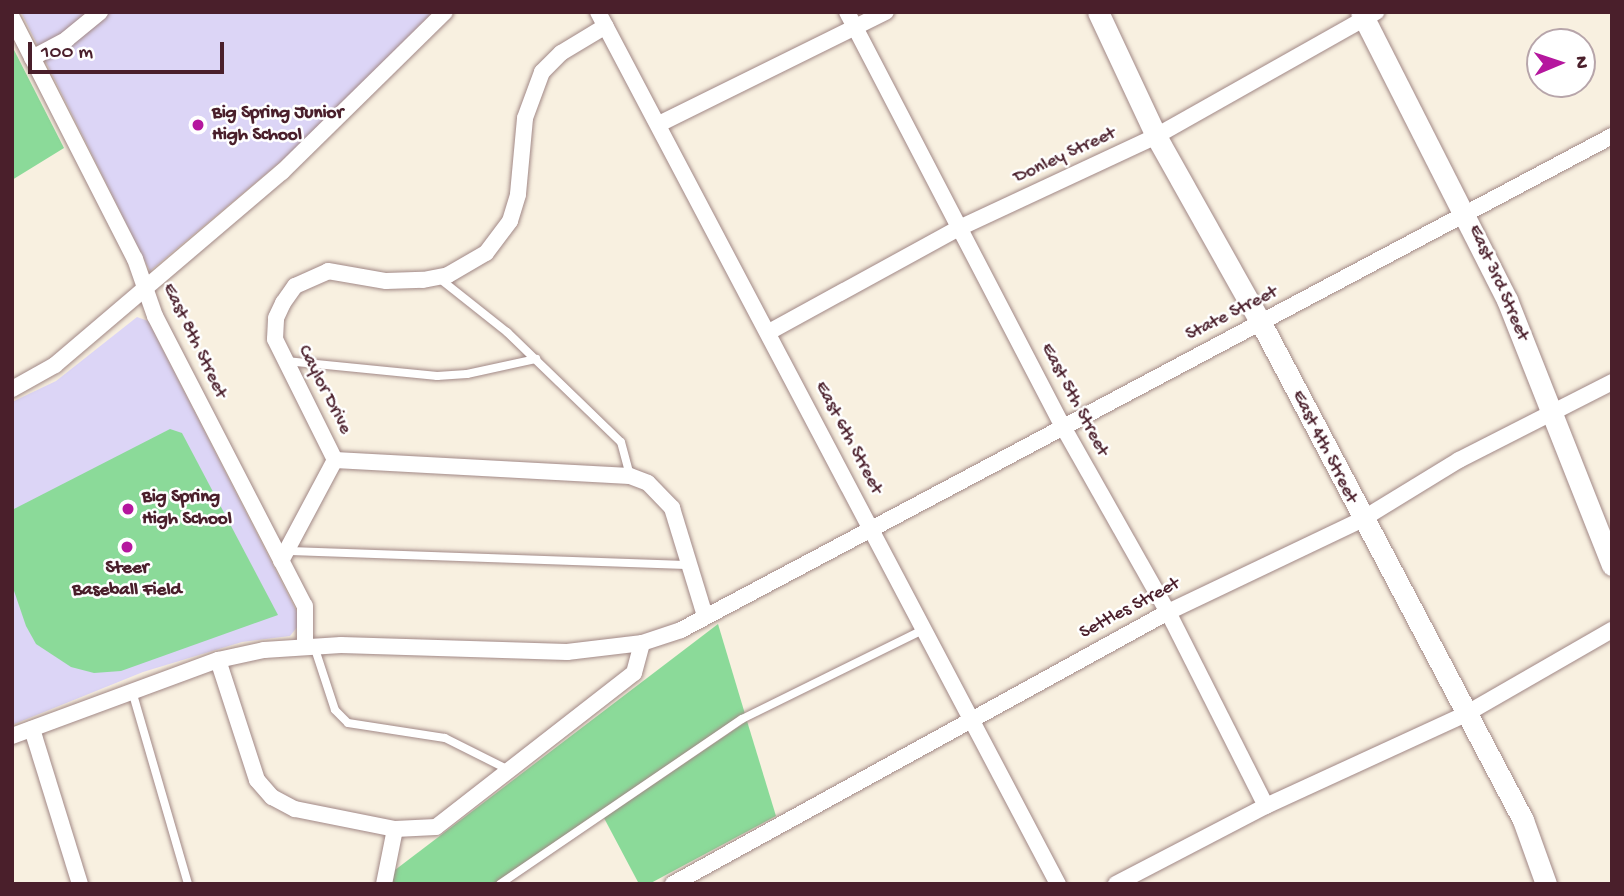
<!DOCTYPE html>
<style>
body{margin:0}
#map{position:relative;width:1624px;height:896px;overflow:hidden;background:#f8f0e0;font-family:"Gochi Hand",sans-serif}
div>[style]{position:absolute}
.built>*{inset:0;background:#dcd5f6}
.green>*{inset:0;background:#8bda99}
.roads{filter:drop-shadow(0 0 2px #a18886) drop-shadow(0 0 2px #a18886)}
.lane>*{height:8px;margin:-4px;padding:0 4px;transform-origin:4px;border-radius:4px;background:#fff}
.street>*{height:16px;margin:-8px;padding:0 8px;transform-origin:8px;border-radius:8px;background:#fff}
.secondary>*{height:21px;margin:-10.5px;padding:0 10.5px;transform-origin:10.5px;border-radius:10.5px;background:#fff}
.dots>*{width:19px;height:19px;translate:-50% -50%;box-sizing:border-box;border:4px solid #fff;border-radius:50%}
span{translate:-50% -50%;white-space:nowrap;text-align:center;line-height:1.15;-webkit-text-stroke:5px #fff;paint-order:stroke}
.poi-label{font-size:19px;color:#4a1f2b;font-weight:700}
.left{translate:0 -50%;text-align:left}
.street-label{font-size:19px;color:#4a1f2b}
.frame{position:absolute;inset:0;border:14px solid #4a1f2b;pointer-events:none}
.north{position:absolute;left:1526px;top:28px;width:70px;height:70px;box-sizing:border-box;background:#fff;border:2px solid #b7a5aa;border-radius:50%;rotate:88deg;font-size:19px;font-weight:700;line-height:28px;text-align:center;color:#4a1f2b}
.north::after{content:'';display:block;margin:auto;width:24px;height:32px;background:#b5179e;clip-path:polygon(50% 0,100% 100%,50% 72%,0 100%)}
.scale{position:absolute;left:28px;top:42px;width:196px;height:32px;box-sizing:border-box;border:4px solid #4a1f2b;border-top:0;padding-left:9px;font-size:21px;line-height:24px;white-space:nowrap;color:#4a1f2b;-webkit-text-stroke:5px #fff;paint-order:stroke}
</style>
<div id="map">
<div class="built">
<div style="clip-path:polygon(21px 12px,433px 12px,293px 151px,150px 271px)"></div>
<div style="clip-path:polygon(137px 317px,148px 321px,299px 616px,298px 626px,290px 636px,242px 642px,143px 672px,12px 725px,12px 402px,56px 381px)"></div>
</div>
<div class="green">
<div style="clip-path:polygon(12px 46px,64px 148px,12px 180px)"></div>
<div style="clip-path:polygon(170px 429px,182px 433px,278px 615px,121px 671px,94px 673px,71px 667px,36px 644px,26px 626px,12px 585px,12px 510px)"></div>
<div style="clip-path:polygon(718px 624px,745px 714px,496px 884px,392px 884px,395px 870px)"></div>
<div style="clip-path:polygon(747px 721px,776px 816px,649px 884px,639px 884px,604px 818px)"></div>
</div>
<div class="roads">
<div class="lane">
<div style="left:439px;top:278px;width:87px;rotate:38.5deg"></div>
<div style="left:507px;top:332px;width:158px;rotate:44deg"></div>
<div style="left:621px;top:442px;width:35px;rotate:75deg"></div>
<div style="left:286px;top:361px;width:152px;rotate:5.7deg"></div>
<div style="left:437px;top:376px;width:30px;rotate:-4deg"></div>
<div style="left:467px;top:374px;width:71px;rotate:-12.3deg"></div>
<div style="left:287px;top:551px;width:402px;rotate:2deg"></div>
<div style="left:314px;top:646px;width:67px;rotate:71.8deg"></div>
<div style="left:335px;top:710px;width:18px;rotate:45deg"></div>
<div style="left:348px;top:723px;width:98px;rotate:8.8deg"></div>
<div style="left:445px;top:738px;width:72px;rotate:26.6deg"></div>
<div style="left:132px;top:691px;width:201px;rotate:73.8deg"></div>
<div style="left:500px;top:884px;width:293px;rotate:-34.3deg"></div>
<div style="left:742px;top:719px;width:204px;rotate:-26.2deg"></div>
</div>
<div class="street">
<div style="left:598px;top:12px;width:986px;rotate:62.19deg"></div>
<div style="left:847px;top:12px;width:466px;rotate:62.5deg"></div>
<div style="left:1062px;top:425px;width:215px;rotate:60.5deg"></div>
<div style="left:1168px;top:612px;width:217px;rotate:63.2deg"></div>
<div style="left:12px;top:18px;width:271px;rotate:63deg"></div>
<div style="left:135px;top:259px;width:60px;rotate:70.7deg"></div>
<div style="left:155px;top:316px;width:326px;rotate:62.7deg"></div>
<div style="left:305px;top:606px;width:41px;rotate:90deg"></div>
<div style="left:32px;top:58px;width:40px;rotate:-28deg"></div>
<div style="left:67px;top:39px;width:43px;rotate:-39.3deg"></div>
<div style="left:659px;top:124px;width:253px;rotate:-26.3deg"></div>
<div style="left:769px;top:332px;width:217px;rotate:-28.7deg"></div>
<div style="left:959px;top:228px;width:217px;rotate:-25deg"></div>
<div style="left:1156px;top:136px;width:253px;rotate:-29.4deg"></div>
<div style="left:12px;top:389px;width:49px;rotate:-29.2deg"></div>
<div style="left:55px;top:365px;width:298px;rotate:-40.4deg"></div>
<div style="left:282px;top:172px;width:228px;rotate:-44.5deg"></div>
<div style="left:335px;top:460px;width:295px;rotate:3.1deg"></div>
<div style="left:630px;top:476px;width:19px;rotate:21deg"></div>
<div style="left:648px;top:483px;width:35px;rotate:46deg"></div>
<div style="left:672px;top:508px;width:113px;rotate:73deg"></div>
<div style="left:281px;top:561px;width:115px;rotate:-61.9deg"></div>
<div style="left:335px;top:460px;width:135px;rotate:-116.4deg"></div>
<div style="left:275px;top:339px;width:21px;rotate:-87deg"></div>
<div style="left:276px;top:318px;width:17px;rotate:-65deg"></div>
<div style="left:283px;top:303px;width:21px;rotate:-55deg"></div>
<div style="left:295px;top:286px;width:36px;rotate:-24deg"></div>
<div style="left:328px;top:271px;width:59px;rotate:9.8deg"></div>
<div style="left:386px;top:281px;width:37px;rotate:-2deg"></div>
<div style="left:423px;top:280px;width:25px;rotate:-11deg"></div>
<div style="left:448px;top:275px;width:44px;rotate:-30.1deg"></div>
<div style="left:486px;top:253px;width:40px;rotate:-53deg"></div>
<div style="left:510px;top:221px;width:28px;rotate:-73deg"></div>
<div style="left:518px;top:194px;width:76px;rotate:-84.7deg"></div>
<div style="left:525px;top:118px;width:49px;rotate:-69.7deg"></div>
<div style="left:542px;top:72px;width:27px;rotate:-45deg"></div>
<div style="left:561px;top:53px;width:52px;rotate:-31deg"></div>
<div style="left:218px;top:660px;width:126px;rotate:72deg"></div>
<div style="left:257px;top:780px;width:23px;rotate:49deg"></div>
<div style="left:272px;top:797px;width:26px;rotate:28deg"></div>
<div style="left:295px;top:809px;width:102px;rotate:11.3deg"></div>
<div style="left:395px;top:829px;width:41px;rotate:-2.8deg"></div>
<div style="left:436px;top:827px;width:251px;rotate:-37.9deg"></div>
<div style="left:634px;top:673px;width:31px;rotate:-75deg"></div>
<div style="left:642px;top:643px;width:41px;rotate:-18.4deg"></div>
<div style="left:681px;top:630px;width:1054px;rotate:-27.95deg"></div>
<div style="left:32px;top:729px;width:162px;rotate:72.8deg"></div>
<div style="left:12px;top:736px;width:220px;rotate:-20.3deg"></div>
<div style="left:218px;top:660px;width:47px;rotate:-12.3deg"></div>
<div style="left:264px;top:650px;width:77px;rotate:-3.7deg"></div>
<div style="left:341px;top:645px;width:226px;rotate:1.8deg"></div>
<div style="left:567px;top:652px;width:76px;rotate:-6.8deg"></div>
<div style="left:384px;top:884px;width:56px;rotate:-78.7deg"></div>
<div style="left:673px;top:884px;width:565px;rotate:-28.79deg"></div>
<div style="left:1168px;top:612px;width:214px;rotate:-25.5deg"></div>
<div style="left:1361px;top:520px;width:115px;rotate:-31.5deg"></div>
<div style="left:1459px;top:460px;width:172px;rotate:-27deg"></div>
<div style="left:1116px;top:884px;width:169px;rotate:-27.5deg"></div>
<div style="left:1266px;top:806px;width:218px;rotate:-24.7deg"></div>
<div style="left:1464px;top:715px;width:171px;rotate:-29.9deg"></div>
</div>
<div class="secondary">
<div style="left:1098px;top:12px;width:137px;rotate:64.9deg"></div>
<div style="left:1156px;top:136px;width:214px;rotate:60.7deg"></div>
<div style="left:1261px;top:323px;width:562px;rotate:62.2deg"></div>
<div style="left:1523px;top:820px;width:68px;rotate:70.2deg"></div>
<div style="left:1361px;top:12px;width:323px;rotate:63.1deg"></div>
<div style="left:1507px;top:300px;width:285px;rotate:68.4deg"></div>
</div>
</div>
<div class="dots">
<div style="left:198px;top:125px;background:#b5179e"></div>
<div style="left:128px;top:509px;background:#b5179e"></div>
<div style="left:127px;top:547px;background:#b5179e"></div>
</div>
<div class="poi-label">
<span class="left" style="left:212px;top:125px">Big Spring Junior<br>High School</span>
<span class="left" style="left:142px;top:509px">Big Spring<br>High School</span>
<span style="left:127px;top:580px">Steer<br>Baseball Field</span>
</div>
<div class="street-label">
<span style="left:1065px;top:156px;rotate:-25deg">Donley Street</span>
<span style="left:1498px;top:283px;rotate:66deg">East 3rd Street</span>
<span style="left:1232px;top:314px;rotate:-27deg">State Street</span>
<span style="left:194px;top:341px;rotate:64deg">East 8th Street</span>
<span style="left:324px;top:390px;rotate:63deg">Caylor Drive</span>
<span style="left:1074px;top:400px;rotate:62deg">East 5th Street</span>
<span style="left:848px;top:438px;rotate:62deg">East 6th Street</span>
<span style="left:1324px;top:447px;rotate:63deg">East 4th Street</span>
<span style="left:1130px;top:609px;rotate:-28deg">Settles Street</span>
</div>
<div class="frame"></div>
<div class="north">N</div>
<div class="scale">100 m</div>
</div>
